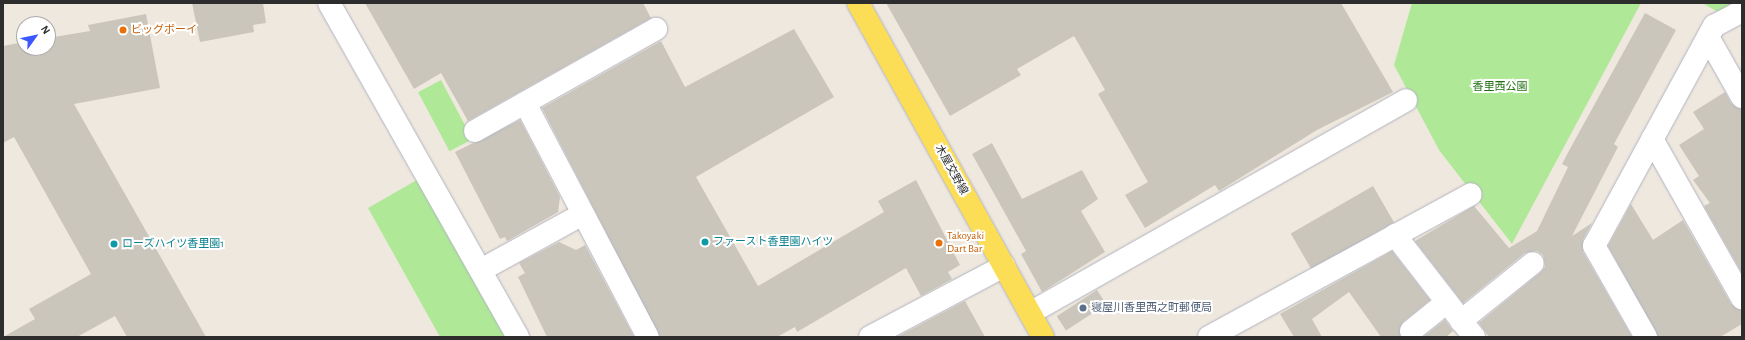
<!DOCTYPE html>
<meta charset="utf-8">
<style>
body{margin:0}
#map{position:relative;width:1745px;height:340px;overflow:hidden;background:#efe8de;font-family:"Alegreya Sans","Noto Sans JP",sans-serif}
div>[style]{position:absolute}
.green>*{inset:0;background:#afe997;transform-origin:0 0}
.building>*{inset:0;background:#cbc6bc;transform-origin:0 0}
.roads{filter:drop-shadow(0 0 1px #b2b4c1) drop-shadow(0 0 1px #b2b4c1)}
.minor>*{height:22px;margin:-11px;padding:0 11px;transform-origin:11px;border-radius:11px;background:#fff}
.major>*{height:22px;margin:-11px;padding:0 11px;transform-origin:11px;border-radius:11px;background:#fcdd56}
.dots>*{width:11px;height:11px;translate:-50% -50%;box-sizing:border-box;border:2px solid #fff;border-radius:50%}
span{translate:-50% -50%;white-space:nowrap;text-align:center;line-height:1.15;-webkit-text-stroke:4px #fff;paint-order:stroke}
.food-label{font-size:11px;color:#c56008}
.left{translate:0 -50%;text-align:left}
.park-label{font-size:11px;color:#247115}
.street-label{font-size:11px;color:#2d2d2d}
.culture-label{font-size:11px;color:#0d838f}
.service-label{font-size:11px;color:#4e5e75}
.frame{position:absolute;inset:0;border:4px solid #2d2d2d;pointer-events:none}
.north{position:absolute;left:16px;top:16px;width:40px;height:40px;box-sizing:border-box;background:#fff;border:1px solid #ababab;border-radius:50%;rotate:57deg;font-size:11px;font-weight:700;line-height:16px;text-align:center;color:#2d2d2d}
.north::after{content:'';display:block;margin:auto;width:14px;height:18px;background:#3b57ff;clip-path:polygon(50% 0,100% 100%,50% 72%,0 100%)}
</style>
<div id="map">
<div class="green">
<div style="clip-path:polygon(1412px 3px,1641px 3px,1512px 244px,1439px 150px,1394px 65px)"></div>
<div style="clip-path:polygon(1702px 3px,1736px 3px,1720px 13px)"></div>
<div style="left:441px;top:80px;width:67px;height:26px;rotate:62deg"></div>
<div style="clip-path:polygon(429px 173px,519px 337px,440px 337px,368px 208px)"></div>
</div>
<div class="building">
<div style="clip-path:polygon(192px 3px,263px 3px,266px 23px,253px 25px,254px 32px,200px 42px)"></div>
<div style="clip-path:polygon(365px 3px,643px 3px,651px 18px,468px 121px,441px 73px,414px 89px)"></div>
<div style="clip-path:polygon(886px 3px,1341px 3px,1393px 92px,1317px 130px,1219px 191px,1215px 185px,1145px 228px,1125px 195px,1148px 182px,1098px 94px,1105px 90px,1074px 36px,1017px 69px,1021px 75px,950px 116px)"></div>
<div style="clip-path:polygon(1645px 13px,1676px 30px,1614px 144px,1618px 147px,1572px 236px,1592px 223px,1583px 240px,1583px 252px,1632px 337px,1489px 337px,1479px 323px,1541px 272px,1545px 267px,1543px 255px,1537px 251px,1525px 253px,1463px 303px,1415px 241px,1474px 206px,1509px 248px,1537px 231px,1568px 167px,1562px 164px,1571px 147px)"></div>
<div style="clip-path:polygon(146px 14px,160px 88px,74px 104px,206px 337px,127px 337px,115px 316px,77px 337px,3px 337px,35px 319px,29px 309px,91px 274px,14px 137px,3px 143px,3px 46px,24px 42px,24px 48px,48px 48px,48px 38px,90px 31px,88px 25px)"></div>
<div style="clip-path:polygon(794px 29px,834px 97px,696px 177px,758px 286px,884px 212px,878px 201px,916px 180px,960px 265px,948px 272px,952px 279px,921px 296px,906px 268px,797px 332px,795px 327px,777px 337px,660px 337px,542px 108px,661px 41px,685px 87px)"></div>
<div style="clip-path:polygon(1725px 92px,1731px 103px,1742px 109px,1742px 273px,1704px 206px,1710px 203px,1693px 180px,1699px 176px,1679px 145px,1704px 129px,1693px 112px)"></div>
<div style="clip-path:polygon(520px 120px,560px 197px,558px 212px,507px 241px,505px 237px,500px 239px,455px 152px)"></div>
<div style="clip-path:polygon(992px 143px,1022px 199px,1082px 170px,1098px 199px,1081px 211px,1105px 252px,1042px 292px,1021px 254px,1026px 251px,972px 154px)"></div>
<div style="left:1373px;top:186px;width:42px;height:95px;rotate:60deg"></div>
<div style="clip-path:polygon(1631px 204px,1653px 240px,1683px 220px,1731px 304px,1742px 310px,1742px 324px,1720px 337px,1658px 337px,1608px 246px)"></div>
<div style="clip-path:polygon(559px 242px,576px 250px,585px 245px,634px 337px,547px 337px,518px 277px,525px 273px,519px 263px)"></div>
<div style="clip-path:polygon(1392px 251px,1430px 300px,1403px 322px,1400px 337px,1381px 337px,1349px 292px,1312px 319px,1322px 337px,1294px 337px,1280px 314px)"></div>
<div style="left:1097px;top:290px;width:17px;height:48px;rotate:57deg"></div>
<div style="clip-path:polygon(965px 301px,985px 337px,897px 337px)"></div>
<div style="clip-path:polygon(1445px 320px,1453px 331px,1446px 337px,1423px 337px)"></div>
</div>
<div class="roads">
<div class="minor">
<div style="left:329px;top:3px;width:384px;rotate:60.5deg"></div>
<div style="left:1708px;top:37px;width:69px;rotate:60.5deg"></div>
<div style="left:525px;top:103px;width:264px;rotate:62.3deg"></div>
<div style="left:475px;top:131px;width:208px;rotate:-29.4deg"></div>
<div style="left:1652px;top:139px;width:183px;rotate:60.5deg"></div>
<div style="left:1395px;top:235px;width:129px;rotate:52.2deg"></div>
<div style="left:481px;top:270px;width:116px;rotate:-28.8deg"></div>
<div style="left:1030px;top:313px;width:432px;rotate:-29.5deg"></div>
<div style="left:1461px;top:321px;width:92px;rotate:-38.9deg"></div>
<div style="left:1411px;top:331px;width:46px;rotate:-38.9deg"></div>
<div style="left:870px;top:337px;width:152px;rotate:-27.9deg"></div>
<div style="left:1209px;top:337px;width:298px;rotate:-28.6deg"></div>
<div style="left:1646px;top:337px;width:105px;rotate:-119.7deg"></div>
<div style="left:1594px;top:246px;width:251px;rotate:-61.4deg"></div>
<div style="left:1714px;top:26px;width:32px;rotate:-28deg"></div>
</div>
<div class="major">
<div style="left:858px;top:3px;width:382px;rotate:61deg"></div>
</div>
</div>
<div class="dots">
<div style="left:123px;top:30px;background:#e8710a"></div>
<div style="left:705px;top:242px;background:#0f9aa8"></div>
<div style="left:939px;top:243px;background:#e8710a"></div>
<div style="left:114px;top:244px;background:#0f9aa8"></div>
<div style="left:1083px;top:308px;background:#5c6f8a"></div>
</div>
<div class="food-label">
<span class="left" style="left:131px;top:30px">ビッグボーイ</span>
<span class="left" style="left:947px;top:243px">Takoyaki<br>Dart Bar</span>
</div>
<div class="park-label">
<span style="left:1500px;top:87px">香里西公園</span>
</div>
<div class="street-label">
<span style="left:951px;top:170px;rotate:61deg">木屋交野線</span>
</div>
<div class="culture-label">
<span class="left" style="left:713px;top:242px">ファースト香里園ハイツ</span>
<span class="left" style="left:122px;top:244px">ローズハイツ香里園1</span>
</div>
<div class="service-label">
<span class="left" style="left:1091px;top:308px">寝屋川香里西之町郵便局</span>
</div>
<div class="frame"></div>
<div class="north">N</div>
</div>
